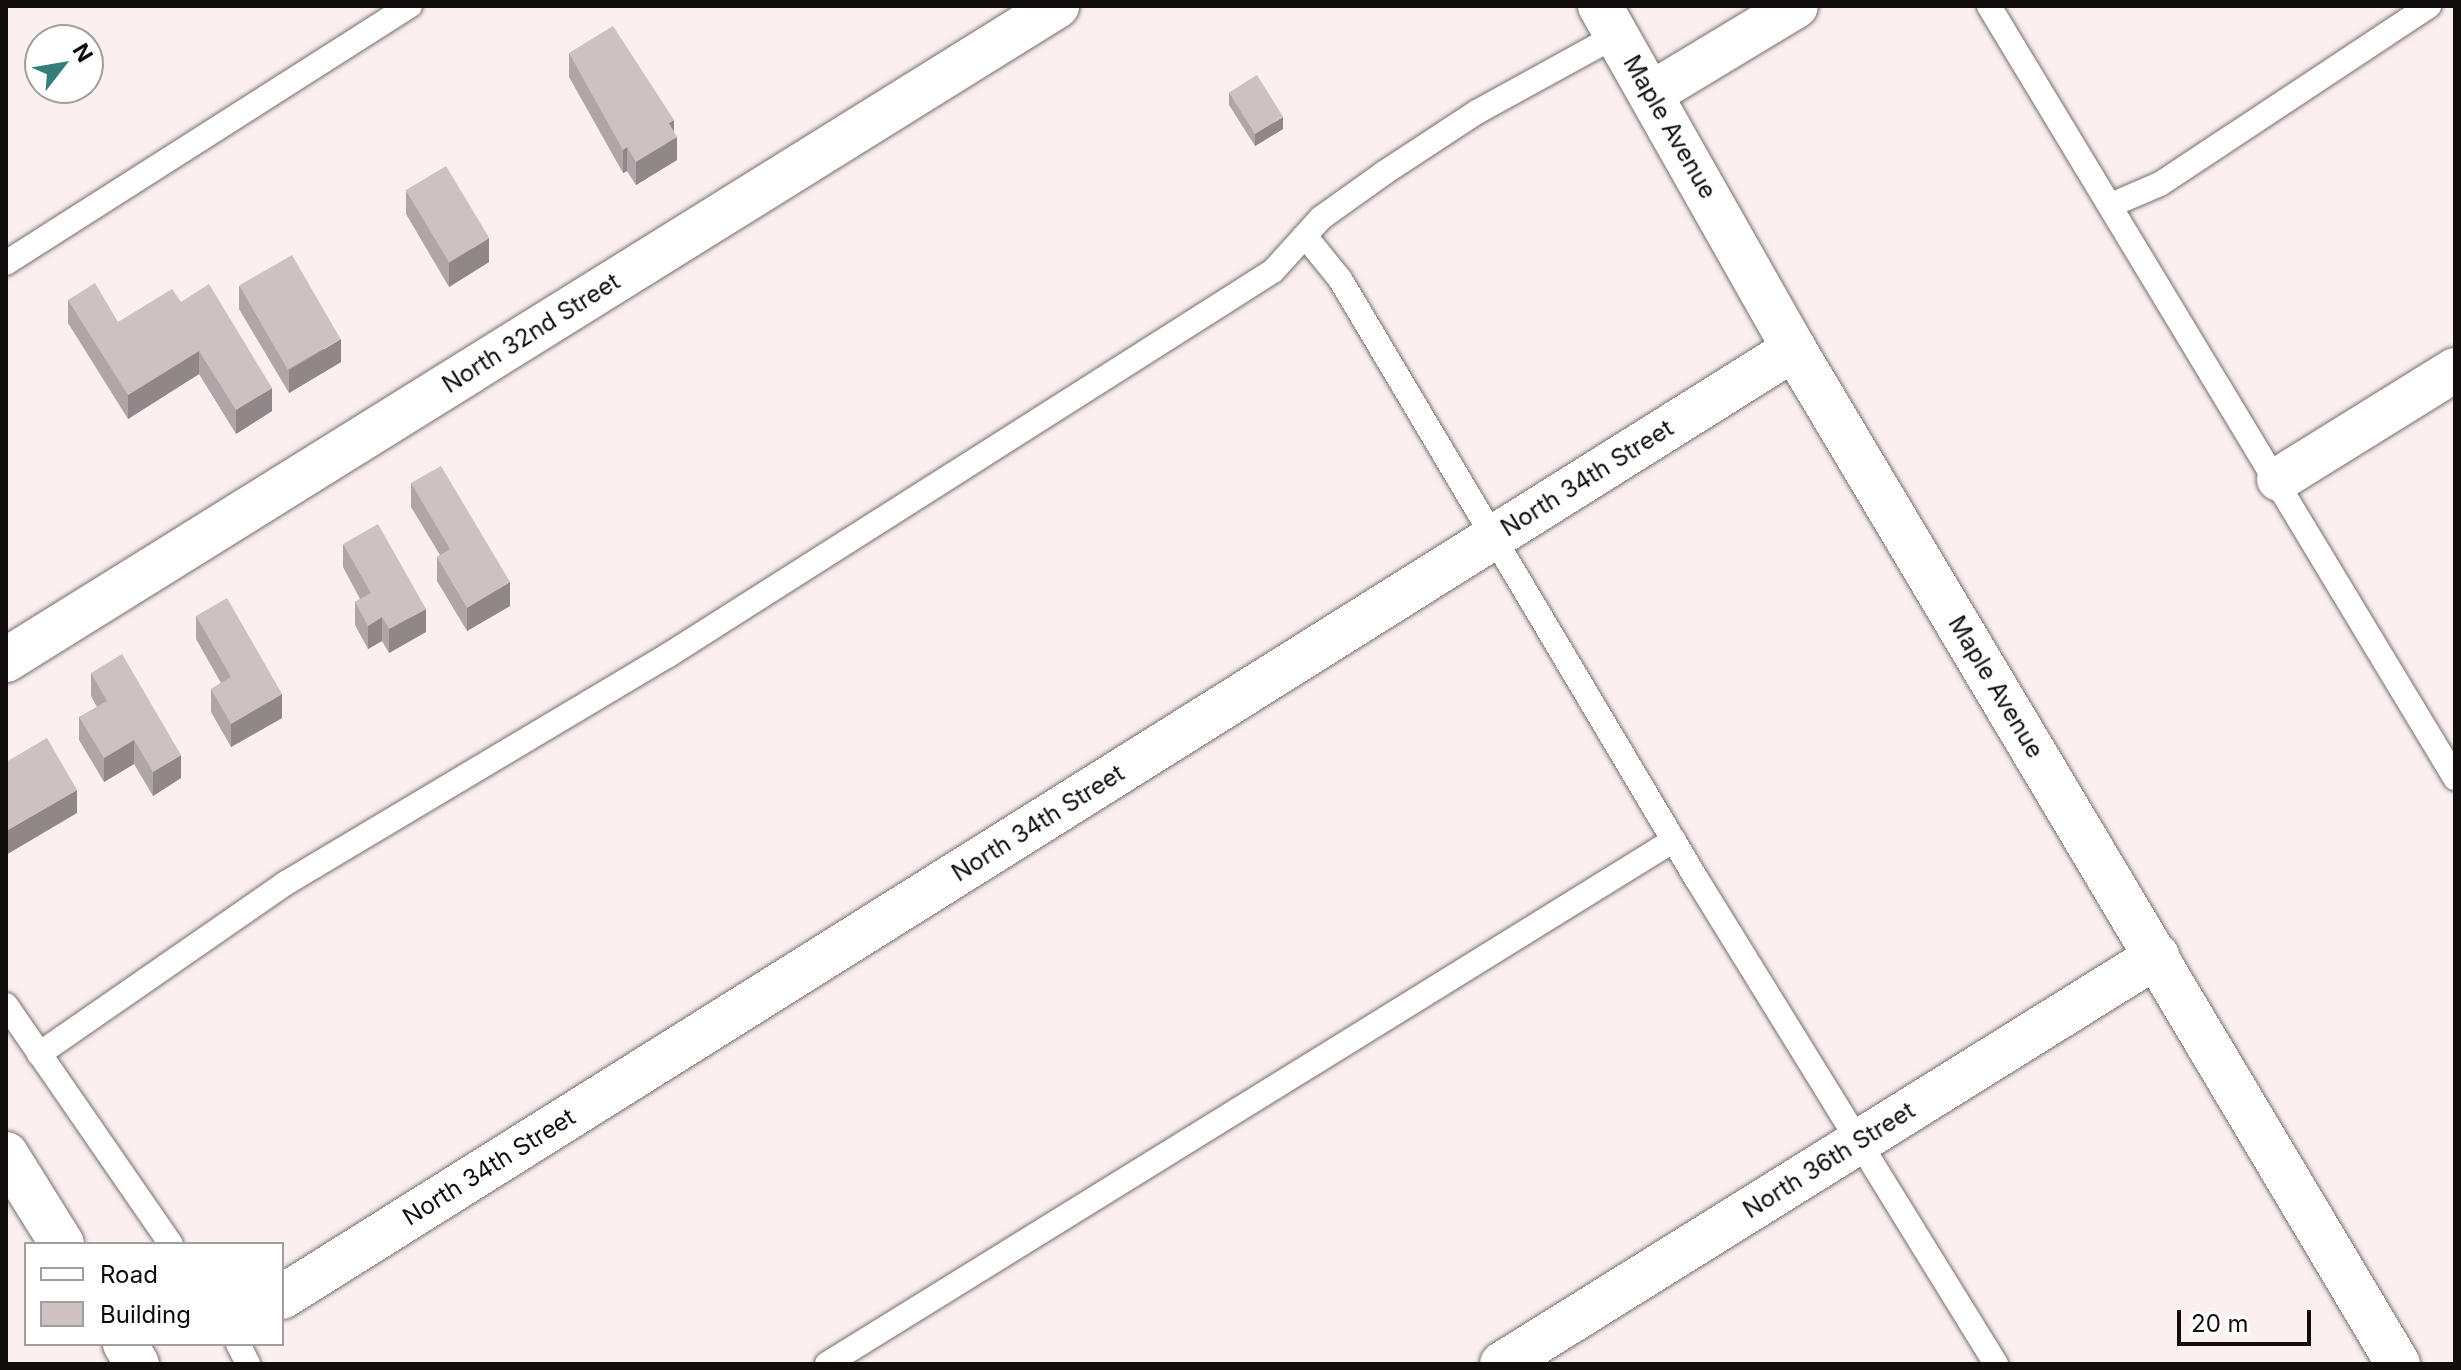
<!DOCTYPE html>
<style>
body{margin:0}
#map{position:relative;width:2461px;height:1370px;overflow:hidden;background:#fceff0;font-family:Inter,sans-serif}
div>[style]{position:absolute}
.roads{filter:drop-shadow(0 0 2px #786e6e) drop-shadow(0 0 2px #786e6e)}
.service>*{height:24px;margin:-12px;padding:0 12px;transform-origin:12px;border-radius:12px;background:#fff}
.minor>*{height:44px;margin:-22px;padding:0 22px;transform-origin:22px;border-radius:22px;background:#fff}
.wall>*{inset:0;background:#b0a6a7}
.shaded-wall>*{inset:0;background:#908788}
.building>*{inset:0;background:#cdc1c2;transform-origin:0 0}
span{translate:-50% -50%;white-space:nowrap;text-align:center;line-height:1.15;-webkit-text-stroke:6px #fff;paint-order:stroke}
.street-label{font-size:24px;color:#110d0d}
.frame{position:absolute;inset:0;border:8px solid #110d0d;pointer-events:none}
.legend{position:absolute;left:24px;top:1242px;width:260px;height:104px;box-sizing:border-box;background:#fff;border:2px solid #a09e9e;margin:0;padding:10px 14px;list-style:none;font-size:24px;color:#110d0d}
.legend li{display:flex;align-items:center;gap:16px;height:40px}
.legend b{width:40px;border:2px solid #a09e9e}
.north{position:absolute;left:24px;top:24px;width:80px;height:80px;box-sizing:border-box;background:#fff;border:2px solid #a09e9e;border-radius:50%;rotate:59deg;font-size:22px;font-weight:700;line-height:32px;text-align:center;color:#110d0d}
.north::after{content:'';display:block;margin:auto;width:28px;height:36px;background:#367e79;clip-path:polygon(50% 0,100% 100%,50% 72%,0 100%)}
.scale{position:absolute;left:2177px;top:1310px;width:134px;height:36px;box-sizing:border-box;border:4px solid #110d0d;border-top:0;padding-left:10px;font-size:24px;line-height:28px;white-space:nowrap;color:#110d0d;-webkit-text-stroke:6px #fff;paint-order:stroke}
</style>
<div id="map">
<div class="roads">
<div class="service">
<div style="left:1989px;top:6px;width:902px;rotate:58.88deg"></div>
<div style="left:2111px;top:205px;width:53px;rotate:-23.2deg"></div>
<div style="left:2160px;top:184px;width:323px;rotate:-33.5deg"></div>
<div style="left:1305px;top:236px;width:55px;rotate:50.9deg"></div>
<div style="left:1340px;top:279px;width:697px;rotate:59.28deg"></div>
<div style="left:1696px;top:878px;width:571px;rotate:58.31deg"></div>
<div style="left:6px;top:263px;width:479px;rotate:-32.5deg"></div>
<div style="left:6px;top:1005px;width:290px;rotate:55.4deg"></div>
<div style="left:39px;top:1054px;width:300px;rotate:-34.7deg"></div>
<div style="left:286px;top:883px;width:443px;rotate:-30.8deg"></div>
<div style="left:667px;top:656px;width:718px;rotate:-32.43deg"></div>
<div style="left:1273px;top:271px;width:72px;rotate:-47.8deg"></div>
<div style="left:1321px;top:218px;width:77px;rotate:-35.5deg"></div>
<div style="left:1384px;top:173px;width:111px;rotate:-33.3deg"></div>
<div style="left:1477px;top:112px;width:160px;rotate:-28.8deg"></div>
<div style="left:238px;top:1344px;width:22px;rotate:63deg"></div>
<div style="left:827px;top:1364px;width:996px;rotate:-31.74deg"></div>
</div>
<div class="minor">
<div style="left:1600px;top:6px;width:394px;rotate:60.5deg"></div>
<div style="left:1794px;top:349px;width:1181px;rotate:59.24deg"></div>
<div style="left:1652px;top:93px;width:168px;rotate:-31.1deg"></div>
<div style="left:2279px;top:479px;width:207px;rotate:-31.8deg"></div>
<div style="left:6px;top:660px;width:1238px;rotate:-31.89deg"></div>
<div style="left:6px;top:1154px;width:106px;rotate:58.1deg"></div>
<div style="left:282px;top:1297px;width:1785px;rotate:-32.09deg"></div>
<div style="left:125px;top:1344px;width:23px;rotate:59deg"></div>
<div style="left:1502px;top:1364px;width:772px;rotate:-31.92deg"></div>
</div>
</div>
<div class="wall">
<div style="clip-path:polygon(569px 53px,674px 132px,677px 160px,636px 185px,627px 171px,623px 173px,569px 77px)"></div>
<div style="clip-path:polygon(1229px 93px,1283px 129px,1255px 146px,1229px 105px)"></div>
<div style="clip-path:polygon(406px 191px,489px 262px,449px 287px,406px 214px)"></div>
<div style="clip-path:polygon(239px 286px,341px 362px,289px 393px,239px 309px)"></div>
<div style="clip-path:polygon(68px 300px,118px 322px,181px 302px,272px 411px,236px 434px,199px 374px,128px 419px,68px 323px)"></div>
<div style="clip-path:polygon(411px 483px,510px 606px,467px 631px,437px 581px,437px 557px,440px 555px,411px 507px)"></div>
<div style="clip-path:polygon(343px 544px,426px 632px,389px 653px,382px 641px,368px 649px,355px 625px,355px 602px,360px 599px,343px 567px)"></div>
<div style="clip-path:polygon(196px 616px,282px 718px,231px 747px,211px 712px,211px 689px,221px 683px,196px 639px)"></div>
<div style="clip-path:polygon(91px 673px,181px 778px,153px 796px,134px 764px,104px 782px,79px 740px,79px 717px,97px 707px,91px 696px)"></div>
</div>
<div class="shaded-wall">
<div style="clip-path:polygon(1283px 117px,1283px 129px,1255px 146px,1255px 134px)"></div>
<div style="clip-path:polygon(674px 120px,674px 139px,677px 137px,677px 160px,636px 185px,636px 162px,669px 123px)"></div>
<div style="clip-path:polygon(627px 147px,627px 171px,623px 173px,623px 150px)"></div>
<div style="clip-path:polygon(489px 238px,489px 262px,449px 287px,449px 263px)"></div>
<div style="clip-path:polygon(341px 339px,341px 362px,289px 393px,289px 370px)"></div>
<div style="clip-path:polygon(199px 351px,199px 374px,128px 419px,128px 395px)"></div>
<div style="clip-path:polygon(272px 388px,272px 411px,236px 434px,236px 410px)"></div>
<div style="clip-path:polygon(510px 582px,510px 606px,467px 631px,467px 608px)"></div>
<div style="clip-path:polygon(426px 609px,426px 632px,389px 653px,389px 629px)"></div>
<div style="clip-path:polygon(382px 617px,382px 641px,368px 649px,368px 626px)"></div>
<div style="clip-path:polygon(282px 694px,282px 718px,231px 747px,231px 724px)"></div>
<div style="clip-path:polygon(134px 740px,134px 764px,104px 782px,104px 758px)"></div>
<div style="clip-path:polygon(181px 755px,181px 778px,153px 796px,153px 772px)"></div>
<div style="clip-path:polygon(77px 790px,77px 813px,6px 855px,6px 831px)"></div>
</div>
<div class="building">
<div style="clip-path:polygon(613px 26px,674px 120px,669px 123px,677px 137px,636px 162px,627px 147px,623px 150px,569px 53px)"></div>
<div style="left:1257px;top:75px;width:49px;height:33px;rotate:58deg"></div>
<div style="left:446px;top:166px;width:84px;height:47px;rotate:59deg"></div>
<div style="left:292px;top:255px;width:97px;height:61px;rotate:60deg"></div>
<div style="clip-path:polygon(95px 283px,118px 322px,172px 289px,181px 302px,209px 284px,272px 388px,236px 410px,199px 351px,128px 395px,68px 300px)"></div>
<div style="clip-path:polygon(441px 466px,510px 582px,467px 608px,437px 557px,450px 549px,411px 483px)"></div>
<div style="clip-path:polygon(378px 524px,426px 609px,389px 629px,382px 617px,368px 626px,355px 602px,371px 593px,343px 544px)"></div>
<div style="clip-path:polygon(227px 598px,282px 694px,231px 724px,211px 689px,231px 677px,196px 616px)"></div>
<div style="clip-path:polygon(122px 654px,181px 755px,153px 772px,134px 740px,104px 758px,79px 717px,107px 701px,91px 673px)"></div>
<div style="clip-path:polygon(47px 738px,77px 790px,6px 831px,6px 762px)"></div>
</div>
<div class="street-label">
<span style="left:1670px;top:127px;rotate:60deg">Maple Avenue</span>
<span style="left:531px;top:333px;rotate:-32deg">North 32nd Street</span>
<span style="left:1587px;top:478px;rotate:-32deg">North 34th Street</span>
<span style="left:1996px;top:687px;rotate:59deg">Maple Avenue</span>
<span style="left:1038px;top:823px;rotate:-32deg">North 34th Street</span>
<span style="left:1829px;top:1160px;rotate:-32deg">North 36th Street</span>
<span style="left:489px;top:1167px;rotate:-32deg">North 34th Street</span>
</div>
<div class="frame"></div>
<ul class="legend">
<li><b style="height:10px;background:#fff"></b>Road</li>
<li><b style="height:22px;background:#cdc1c2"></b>Building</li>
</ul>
<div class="north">N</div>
<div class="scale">20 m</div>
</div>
